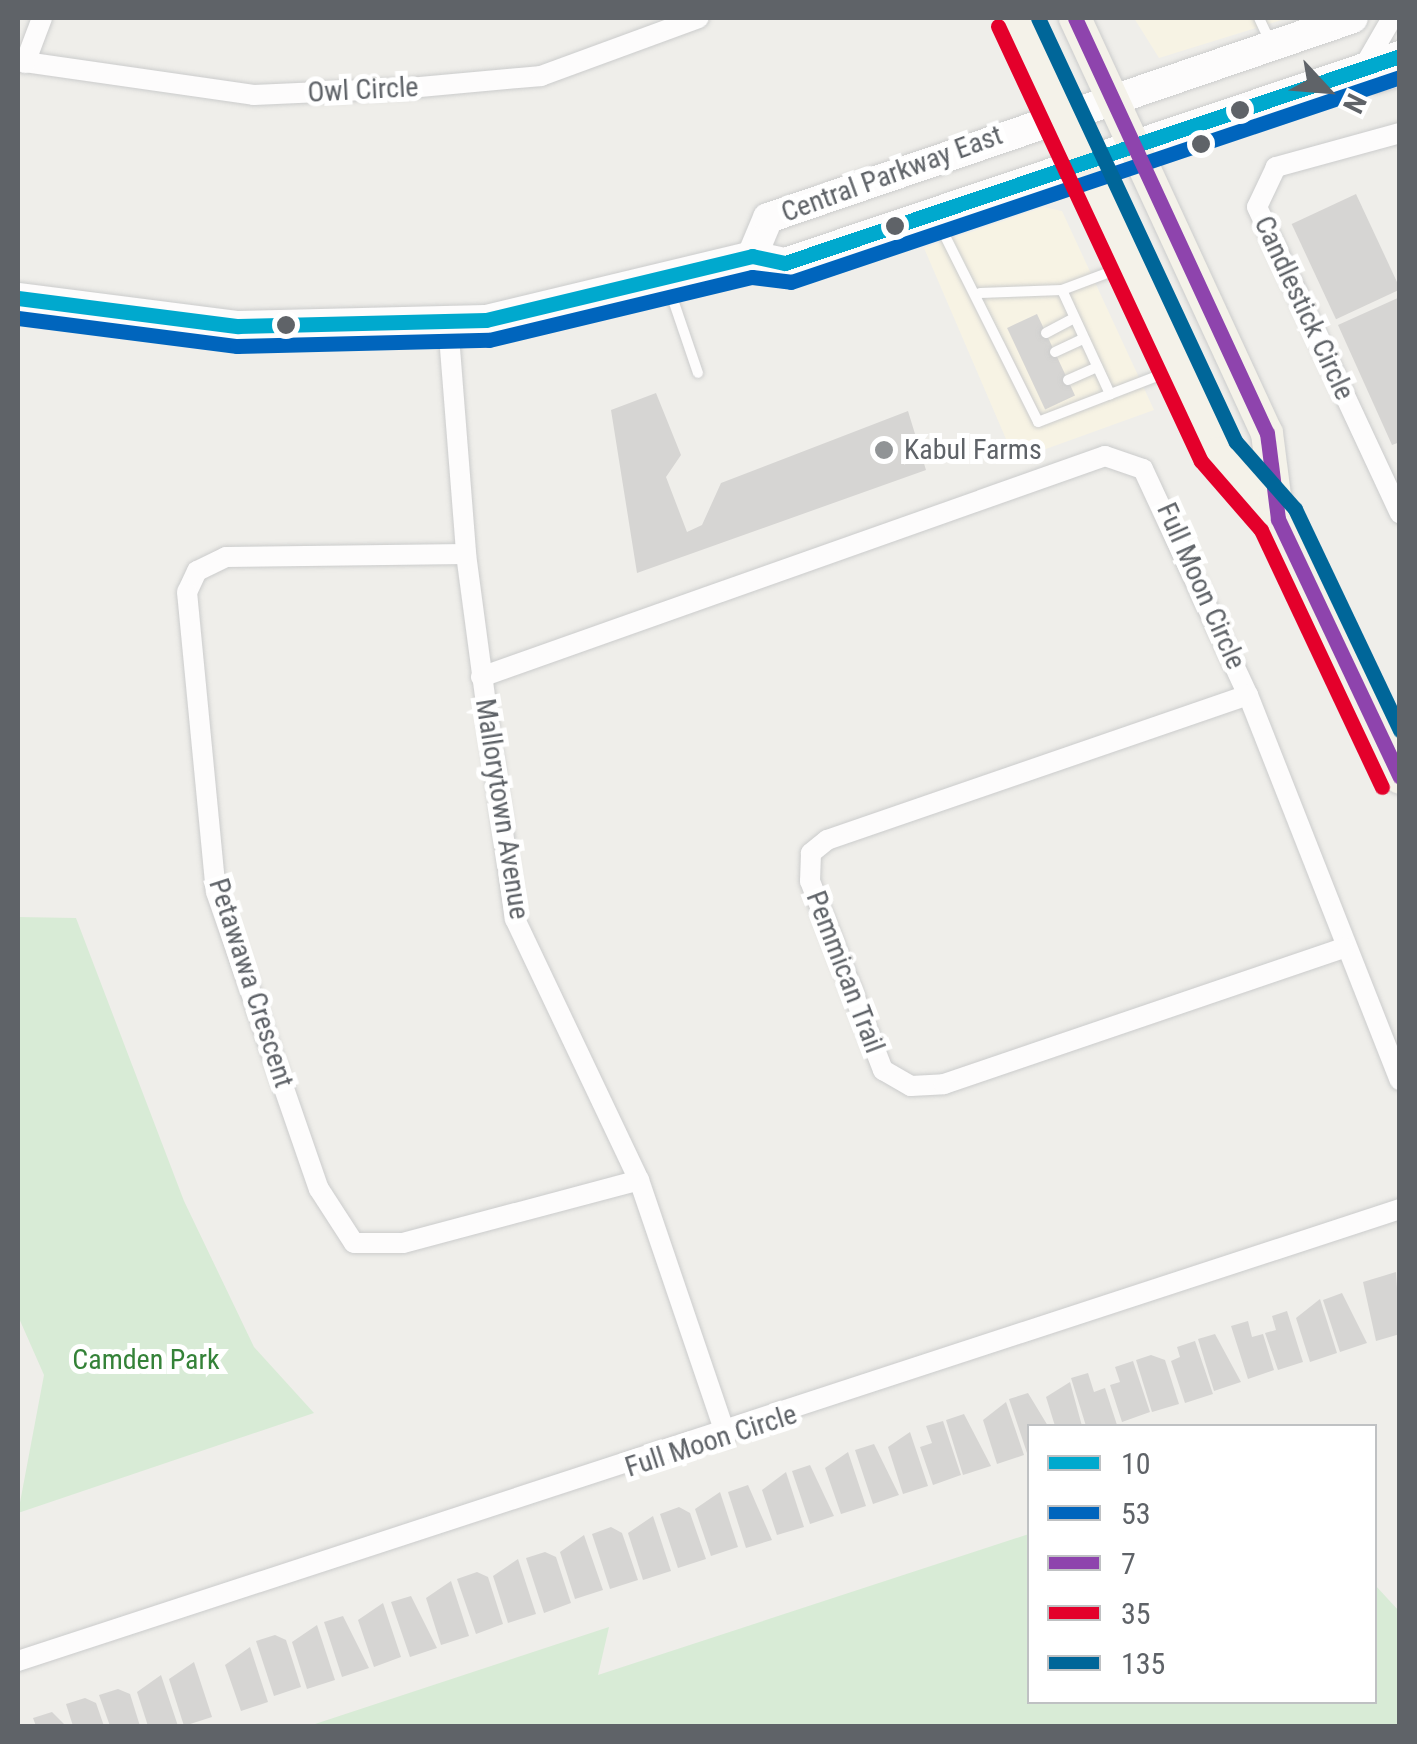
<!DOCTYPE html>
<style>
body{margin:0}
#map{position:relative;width:1417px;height:1744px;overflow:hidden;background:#efeeea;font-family:"Roboto Condensed",sans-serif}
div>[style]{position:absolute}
.commercial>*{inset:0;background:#f7f3e4}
.green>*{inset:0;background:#d8ebd6}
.building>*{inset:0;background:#d6d5d3;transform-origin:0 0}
.roads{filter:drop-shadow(0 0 2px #cbcccc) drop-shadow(0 0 2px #cbcccc)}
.lane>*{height:10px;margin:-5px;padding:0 5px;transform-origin:5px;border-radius:5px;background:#fdfcfc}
.street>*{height:20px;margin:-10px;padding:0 10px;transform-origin:10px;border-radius:10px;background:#fdfcfc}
.secondary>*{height:30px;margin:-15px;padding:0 15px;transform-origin:15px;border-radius:15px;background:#fdfcfc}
.primary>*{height:32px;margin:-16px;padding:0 16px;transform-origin:16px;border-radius:16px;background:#f4f2e9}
.bus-1>*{height:15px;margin:-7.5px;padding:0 7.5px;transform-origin:7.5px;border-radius:7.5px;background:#00a9ce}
.bus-2>*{height:15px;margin:-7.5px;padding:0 7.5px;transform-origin:7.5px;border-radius:7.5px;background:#0065bd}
.bus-3>*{height:15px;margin:-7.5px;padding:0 7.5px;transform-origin:7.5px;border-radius:7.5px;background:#8e44ad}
.bus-4>*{height:15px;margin:-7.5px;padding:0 7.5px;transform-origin:7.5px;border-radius:7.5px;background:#e4002b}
.bus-5>*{height:15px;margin:-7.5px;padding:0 7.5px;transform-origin:7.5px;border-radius:7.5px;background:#069}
.dots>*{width:28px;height:28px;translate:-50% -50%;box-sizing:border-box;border:5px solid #fff;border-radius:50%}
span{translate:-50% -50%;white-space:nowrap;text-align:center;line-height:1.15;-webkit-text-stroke:10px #fff;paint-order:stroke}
.street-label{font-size:28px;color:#5f6368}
.poi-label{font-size:28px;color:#5f6368}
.left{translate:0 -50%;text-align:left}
.park-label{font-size:28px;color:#348238}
.frame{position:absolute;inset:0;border:20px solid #5f6368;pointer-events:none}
.legend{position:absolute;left:1027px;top:1424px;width:350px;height:280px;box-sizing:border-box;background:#fff;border:2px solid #bfc1c3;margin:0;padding:12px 18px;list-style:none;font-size:30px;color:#5f6368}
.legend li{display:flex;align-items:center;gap:20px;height:50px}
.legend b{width:50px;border:2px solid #bfc1c3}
.north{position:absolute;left:1277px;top:40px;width:100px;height:100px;-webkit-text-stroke:8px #fff;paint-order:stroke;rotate:116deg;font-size:28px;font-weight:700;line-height:40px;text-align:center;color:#5f6368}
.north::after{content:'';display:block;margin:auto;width:35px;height:45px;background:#5f6368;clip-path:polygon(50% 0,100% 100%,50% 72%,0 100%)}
</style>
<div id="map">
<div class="commercial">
<div style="clip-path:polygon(1134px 18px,1288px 18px,1159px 58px)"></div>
<div style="clip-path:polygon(1044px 207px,1062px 211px,1154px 410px,1015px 460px,924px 248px)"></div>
</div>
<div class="green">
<div style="clip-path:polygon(18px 917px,76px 918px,184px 1201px,254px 1347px,314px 1413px,18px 1513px,44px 1375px,18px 1316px)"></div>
<div style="clip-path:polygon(1029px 1534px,1030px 1702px,1374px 1702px,1375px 1585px,1399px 1611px,1399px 1726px,309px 1726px,609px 1627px,598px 1675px)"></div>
</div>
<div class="building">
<div style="left:1356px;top:194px;width:105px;height:71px;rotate:65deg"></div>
<div style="clip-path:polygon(1400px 297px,1400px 442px,1392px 445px,1338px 325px)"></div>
<div style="left:1037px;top:314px;width:90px;height:33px;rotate:65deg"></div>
<div style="clip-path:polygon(656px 393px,681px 455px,666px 477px,687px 532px,702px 525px,721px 483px,908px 411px,926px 470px,637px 573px,611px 410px)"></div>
<div style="clip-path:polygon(1396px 1272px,1400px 1334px,1376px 1341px,1363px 1282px)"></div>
<div style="clip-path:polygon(1342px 1293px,1367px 1343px,1340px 1352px,1323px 1300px)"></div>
<div style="clip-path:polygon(1320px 1299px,1337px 1353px,1310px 1362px,1296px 1318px)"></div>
<div style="clip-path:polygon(1287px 1311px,1303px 1362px,1278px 1370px,1265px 1333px,1276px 1330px,1272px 1316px)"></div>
<div style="clip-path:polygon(1248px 1321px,1252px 1337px,1263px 1334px,1274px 1370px,1248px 1379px,1231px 1326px)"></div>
<div style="clip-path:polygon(1215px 1334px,1241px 1382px,1214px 1391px,1198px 1339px)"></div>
<div style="clip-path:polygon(1195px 1341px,1213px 1394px,1185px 1403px,1171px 1361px,1180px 1357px,1177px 1347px)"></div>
<div style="clip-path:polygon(1151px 1355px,1165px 1360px,1179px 1404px,1152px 1412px,1136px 1360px)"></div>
<div style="clip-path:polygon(1133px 1361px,1150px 1412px,1122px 1422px,1110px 1385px,1120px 1382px,1115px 1367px)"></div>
<div style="clip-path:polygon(1088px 1373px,1094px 1392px,1105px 1388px,1117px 1425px,1086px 1426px,1071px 1378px)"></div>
<div style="clip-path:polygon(1070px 1382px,1082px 1426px,1055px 1426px,1046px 1397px)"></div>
<div style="clip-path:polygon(1028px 1393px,1048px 1426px,1030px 1426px,1029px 1459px,1009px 1399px)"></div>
<div style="clip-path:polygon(1006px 1402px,1024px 1455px,997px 1464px,983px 1420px)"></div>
<div style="clip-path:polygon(964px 1414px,991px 1466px,963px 1475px,946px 1420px)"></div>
<div style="clip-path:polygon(943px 1421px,961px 1475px,933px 1485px,920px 1447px,932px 1443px,926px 1426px)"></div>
<div style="clip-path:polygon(910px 1432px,928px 1486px,903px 1494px,888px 1447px)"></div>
<div style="clip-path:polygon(874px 1444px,899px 1495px,873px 1504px,855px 1450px)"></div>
<div style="clip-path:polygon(848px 1452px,866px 1506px,841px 1514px,825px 1468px)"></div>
<div style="clip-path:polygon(810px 1465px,834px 1516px,810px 1524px,792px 1471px)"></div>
<div style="clip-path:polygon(786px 1472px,804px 1527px,777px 1535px,762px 1490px)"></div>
<div style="clip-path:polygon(748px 1485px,772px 1540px,746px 1548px,728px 1492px)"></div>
<div style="clip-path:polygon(720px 1492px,738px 1547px,711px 1556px,695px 1509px)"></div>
<div style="clip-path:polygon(679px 1507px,690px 1513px,706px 1559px,678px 1568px,660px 1514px)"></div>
<div style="clip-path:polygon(653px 1516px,671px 1571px,643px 1580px,628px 1533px)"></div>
<div style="clip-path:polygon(611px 1527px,622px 1533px,638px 1580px,610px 1589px,592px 1534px)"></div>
<div style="clip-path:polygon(584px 1535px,603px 1590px,575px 1599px,560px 1552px)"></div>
<div style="clip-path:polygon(545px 1552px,556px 1557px,571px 1603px,544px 1613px,526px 1558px)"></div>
<div style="clip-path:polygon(518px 1559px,536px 1614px,508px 1623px,493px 1576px)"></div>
<div style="clip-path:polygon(477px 1572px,488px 1577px,503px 1624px,476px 1634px,457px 1579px)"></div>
<div style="clip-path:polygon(451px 1581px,469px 1636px,441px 1645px,426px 1598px)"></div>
<div style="clip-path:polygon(411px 1596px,437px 1648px,410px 1657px,391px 1602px)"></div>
<div style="clip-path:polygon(383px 1603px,401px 1657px,374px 1667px,358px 1620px)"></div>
<div style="clip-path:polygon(343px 1616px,369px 1668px,342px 1677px,324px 1622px)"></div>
<div style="clip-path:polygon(317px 1625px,335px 1680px,307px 1689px,292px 1642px)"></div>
<div style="clip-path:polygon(275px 1635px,286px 1640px,301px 1687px,274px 1696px,256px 1641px)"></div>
<div style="clip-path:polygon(250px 1647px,268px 1702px,241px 1711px,225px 1665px)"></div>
<div style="clip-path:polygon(194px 1662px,212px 1717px,184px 1726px,169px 1679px)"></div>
<div style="clip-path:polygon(161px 1675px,178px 1726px,148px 1726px,137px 1692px)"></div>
<div style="clip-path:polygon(118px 1689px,130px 1694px,140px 1726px,110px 1726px,99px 1695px)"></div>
<div style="clip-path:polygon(85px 1698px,96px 1703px,104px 1726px,73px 1726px,66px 1704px)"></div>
<div style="clip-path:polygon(52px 1712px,66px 1726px,36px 1726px,33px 1718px)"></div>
</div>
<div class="roads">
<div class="lane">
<div style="left:1259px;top:18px;width:29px;rotate:65deg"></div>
<div style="left:936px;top:218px;width:228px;rotate:63.4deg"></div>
<div style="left:1038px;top:422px;width:145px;rotate:-21.1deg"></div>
<div style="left:667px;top:282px;width:96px;rotate:71.2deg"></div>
<div style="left:1062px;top:290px;width:115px;rotate:65.2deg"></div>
<div style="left:980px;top:293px;width:82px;rotate:-2.1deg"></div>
<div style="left:1062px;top:290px;width:68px;rotate:-20.6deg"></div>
<div style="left:1046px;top:333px;width:32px;rotate:-28deg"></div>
<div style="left:1055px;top:352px;width:31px;rotate:-25deg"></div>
<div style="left:1068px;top:380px;width:32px;rotate:-24deg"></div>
</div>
<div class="street">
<div style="left:18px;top:61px;width:238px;rotate:8.2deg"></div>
<div style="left:254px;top:95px;width:155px;rotate:-2.6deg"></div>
<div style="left:409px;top:88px;width:133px;rotate:-5.2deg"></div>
<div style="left:541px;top:76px;width:168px;rotate:-20.2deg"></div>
<div style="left:25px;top:63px;width:48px;rotate:-69.3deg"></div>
<div style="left:1366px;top:63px;width:52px;rotate:-60deg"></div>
<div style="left:1349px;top:75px;width:27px;rotate:17deg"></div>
<div style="left:1375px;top:83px;width:26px;rotate:-16deg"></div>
<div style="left:1400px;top:133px;width:129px;rotate:164.7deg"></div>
<div style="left:1276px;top:167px;width:44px;rotate:115.4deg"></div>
<div style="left:1257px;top:207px;width:338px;rotate:65deg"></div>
<div style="left:448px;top:323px;width:232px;rotate:85.5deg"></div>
<div style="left:466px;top:554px;width:368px;rotate:82.4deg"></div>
<div style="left:515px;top:919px;width:289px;rotate:64.6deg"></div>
<div style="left:639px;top:1180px;width:270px;rotate:71.2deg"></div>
<div style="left:466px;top:554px;width:240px;rotate:179.3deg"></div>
<div style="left:226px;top:557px;width:32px;rotate:154deg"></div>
<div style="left:197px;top:571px;width:23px;rotate:115deg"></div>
<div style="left:187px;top:592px;width:301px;rotate:84.5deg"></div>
<div style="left:216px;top:892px;width:314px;rotate:70.9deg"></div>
<div style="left:319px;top:1189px;width:64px;rotate:57.1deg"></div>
<div style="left:354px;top:1243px;width:49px"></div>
<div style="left:403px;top:1243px;width:244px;rotate:-14.9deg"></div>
<div style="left:481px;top:677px;width:662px;rotate:-19.5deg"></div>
<div style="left:1105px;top:456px;width:40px;rotate:18.9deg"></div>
<div style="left:1143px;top:469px;width:249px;rotate:65.1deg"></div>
<div style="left:1248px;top:695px;width:414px;rotate:68.5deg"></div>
<div style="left:1248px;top:695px;width:445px;rotate:161deg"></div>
<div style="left:827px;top:840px;width:21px;rotate:141deg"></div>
<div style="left:811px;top:853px;width:28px;rotate:92deg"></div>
<div style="left:810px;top:881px;width:203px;rotate:68.9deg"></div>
<div style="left:883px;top:1070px;width:32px;rotate:30deg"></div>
<div style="left:911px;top:1086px;width:33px;rotate:-3deg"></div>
<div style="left:944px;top:1084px;width:422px;rotate:-18.8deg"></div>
<div style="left:18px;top:1661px;width:1454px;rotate:-18.11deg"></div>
</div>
<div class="secondary">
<div style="left:752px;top:256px;width:41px;rotate:-67.2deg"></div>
<div style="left:768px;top:218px;width:618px;rotate:-18.87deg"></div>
<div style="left:18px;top:298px;width:222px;rotate:7.3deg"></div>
<div style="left:238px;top:326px;width:248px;rotate:-1.4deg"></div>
<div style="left:486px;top:320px;width:274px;rotate:-13.5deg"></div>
<div style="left:752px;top:256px;width:34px;rotate:12deg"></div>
<div style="left:785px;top:263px;width:649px;rotate:-18.6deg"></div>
</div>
<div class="primary">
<div style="left:1016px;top:18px;width:480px;rotate:65deg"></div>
<div style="left:1219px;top:453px;width:89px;rotate:48.2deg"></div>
<div style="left:1075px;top:18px;width:457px;rotate:65.2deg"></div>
<div style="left:1267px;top:433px;width:87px;rotate:82.7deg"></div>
<div style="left:1278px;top:519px;width:286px;rotate:64.8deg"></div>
</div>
</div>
<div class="bus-1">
<div style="left:18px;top:298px;width:222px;rotate:7.3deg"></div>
<div style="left:238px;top:326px;width:248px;rotate:-1.4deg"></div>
<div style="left:486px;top:320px;width:274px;rotate:-13.5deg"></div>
<div style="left:752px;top:256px;width:34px;rotate:12deg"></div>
<div style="left:785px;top:263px;width:649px;rotate:-18.6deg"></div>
</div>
<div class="bus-2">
<div style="left:18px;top:318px;width:221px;rotate:7.3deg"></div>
<div style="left:237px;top:346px;width:252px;rotate:-1.4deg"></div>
<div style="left:489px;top:340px;width:270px;rotate:-13.5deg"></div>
<div style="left:752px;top:277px;width:39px;rotate:7deg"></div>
<div style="left:791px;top:282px;width:643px;rotate:-18.6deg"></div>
</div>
<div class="bus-3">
<div style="left:1075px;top:18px;width:457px;rotate:65.2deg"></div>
<div style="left:1267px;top:433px;width:87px;rotate:82.7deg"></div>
<div style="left:1278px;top:519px;width:285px;rotate:64.7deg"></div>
</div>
<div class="bus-4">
<div style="left:998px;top:26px;width:480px;rotate:65deg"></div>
<div style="left:1201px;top:461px;width:91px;rotate:49deg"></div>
<div style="left:1261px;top:530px;width:284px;rotate:64.8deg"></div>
</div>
<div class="bus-5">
<div style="left:1038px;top:18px;width:468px;rotate:65deg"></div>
<div style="left:1236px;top:442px;width:89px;rotate:48.6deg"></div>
<div style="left:1295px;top:509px;width:245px;rotate:64.6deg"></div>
</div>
<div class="dots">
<div style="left:1240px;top:110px;background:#5f6368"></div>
<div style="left:1201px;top:144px;background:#5f6368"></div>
<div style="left:895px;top:226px;background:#5f6368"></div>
<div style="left:286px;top:325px;background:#5f6368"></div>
<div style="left:884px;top:450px;background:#919496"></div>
</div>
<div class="street-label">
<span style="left:363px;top:90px;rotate:-3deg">Owl Circle</span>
<span style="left:892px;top:174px;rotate:-20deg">Central Parkway East</span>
<span style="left:1304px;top:308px;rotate:65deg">Candlestick Circle</span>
<span style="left:1201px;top:586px;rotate:66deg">Full Moon Circle</span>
<span style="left:502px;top:809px;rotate:81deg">Mallorytown Avenue</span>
<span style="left:845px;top:972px;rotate:69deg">Pemmican Trail</span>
<span style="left:251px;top:983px;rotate:72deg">Petawawa Crescent</span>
<span style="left:711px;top:1441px;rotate:-18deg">Full Moon Circle</span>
</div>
<div class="poi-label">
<span class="left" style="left:904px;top:450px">Kabul Farms</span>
</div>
<div class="park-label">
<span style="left:146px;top:1360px">Camden Park</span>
</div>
<div class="frame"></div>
<ul class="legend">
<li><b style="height:12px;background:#00a9ce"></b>10</li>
<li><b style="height:12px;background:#0065bd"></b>53</li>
<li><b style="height:12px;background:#8e44ad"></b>7</li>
<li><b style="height:12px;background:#e4002b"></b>35</li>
<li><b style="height:12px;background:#069"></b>135</li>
</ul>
<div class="north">N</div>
</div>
